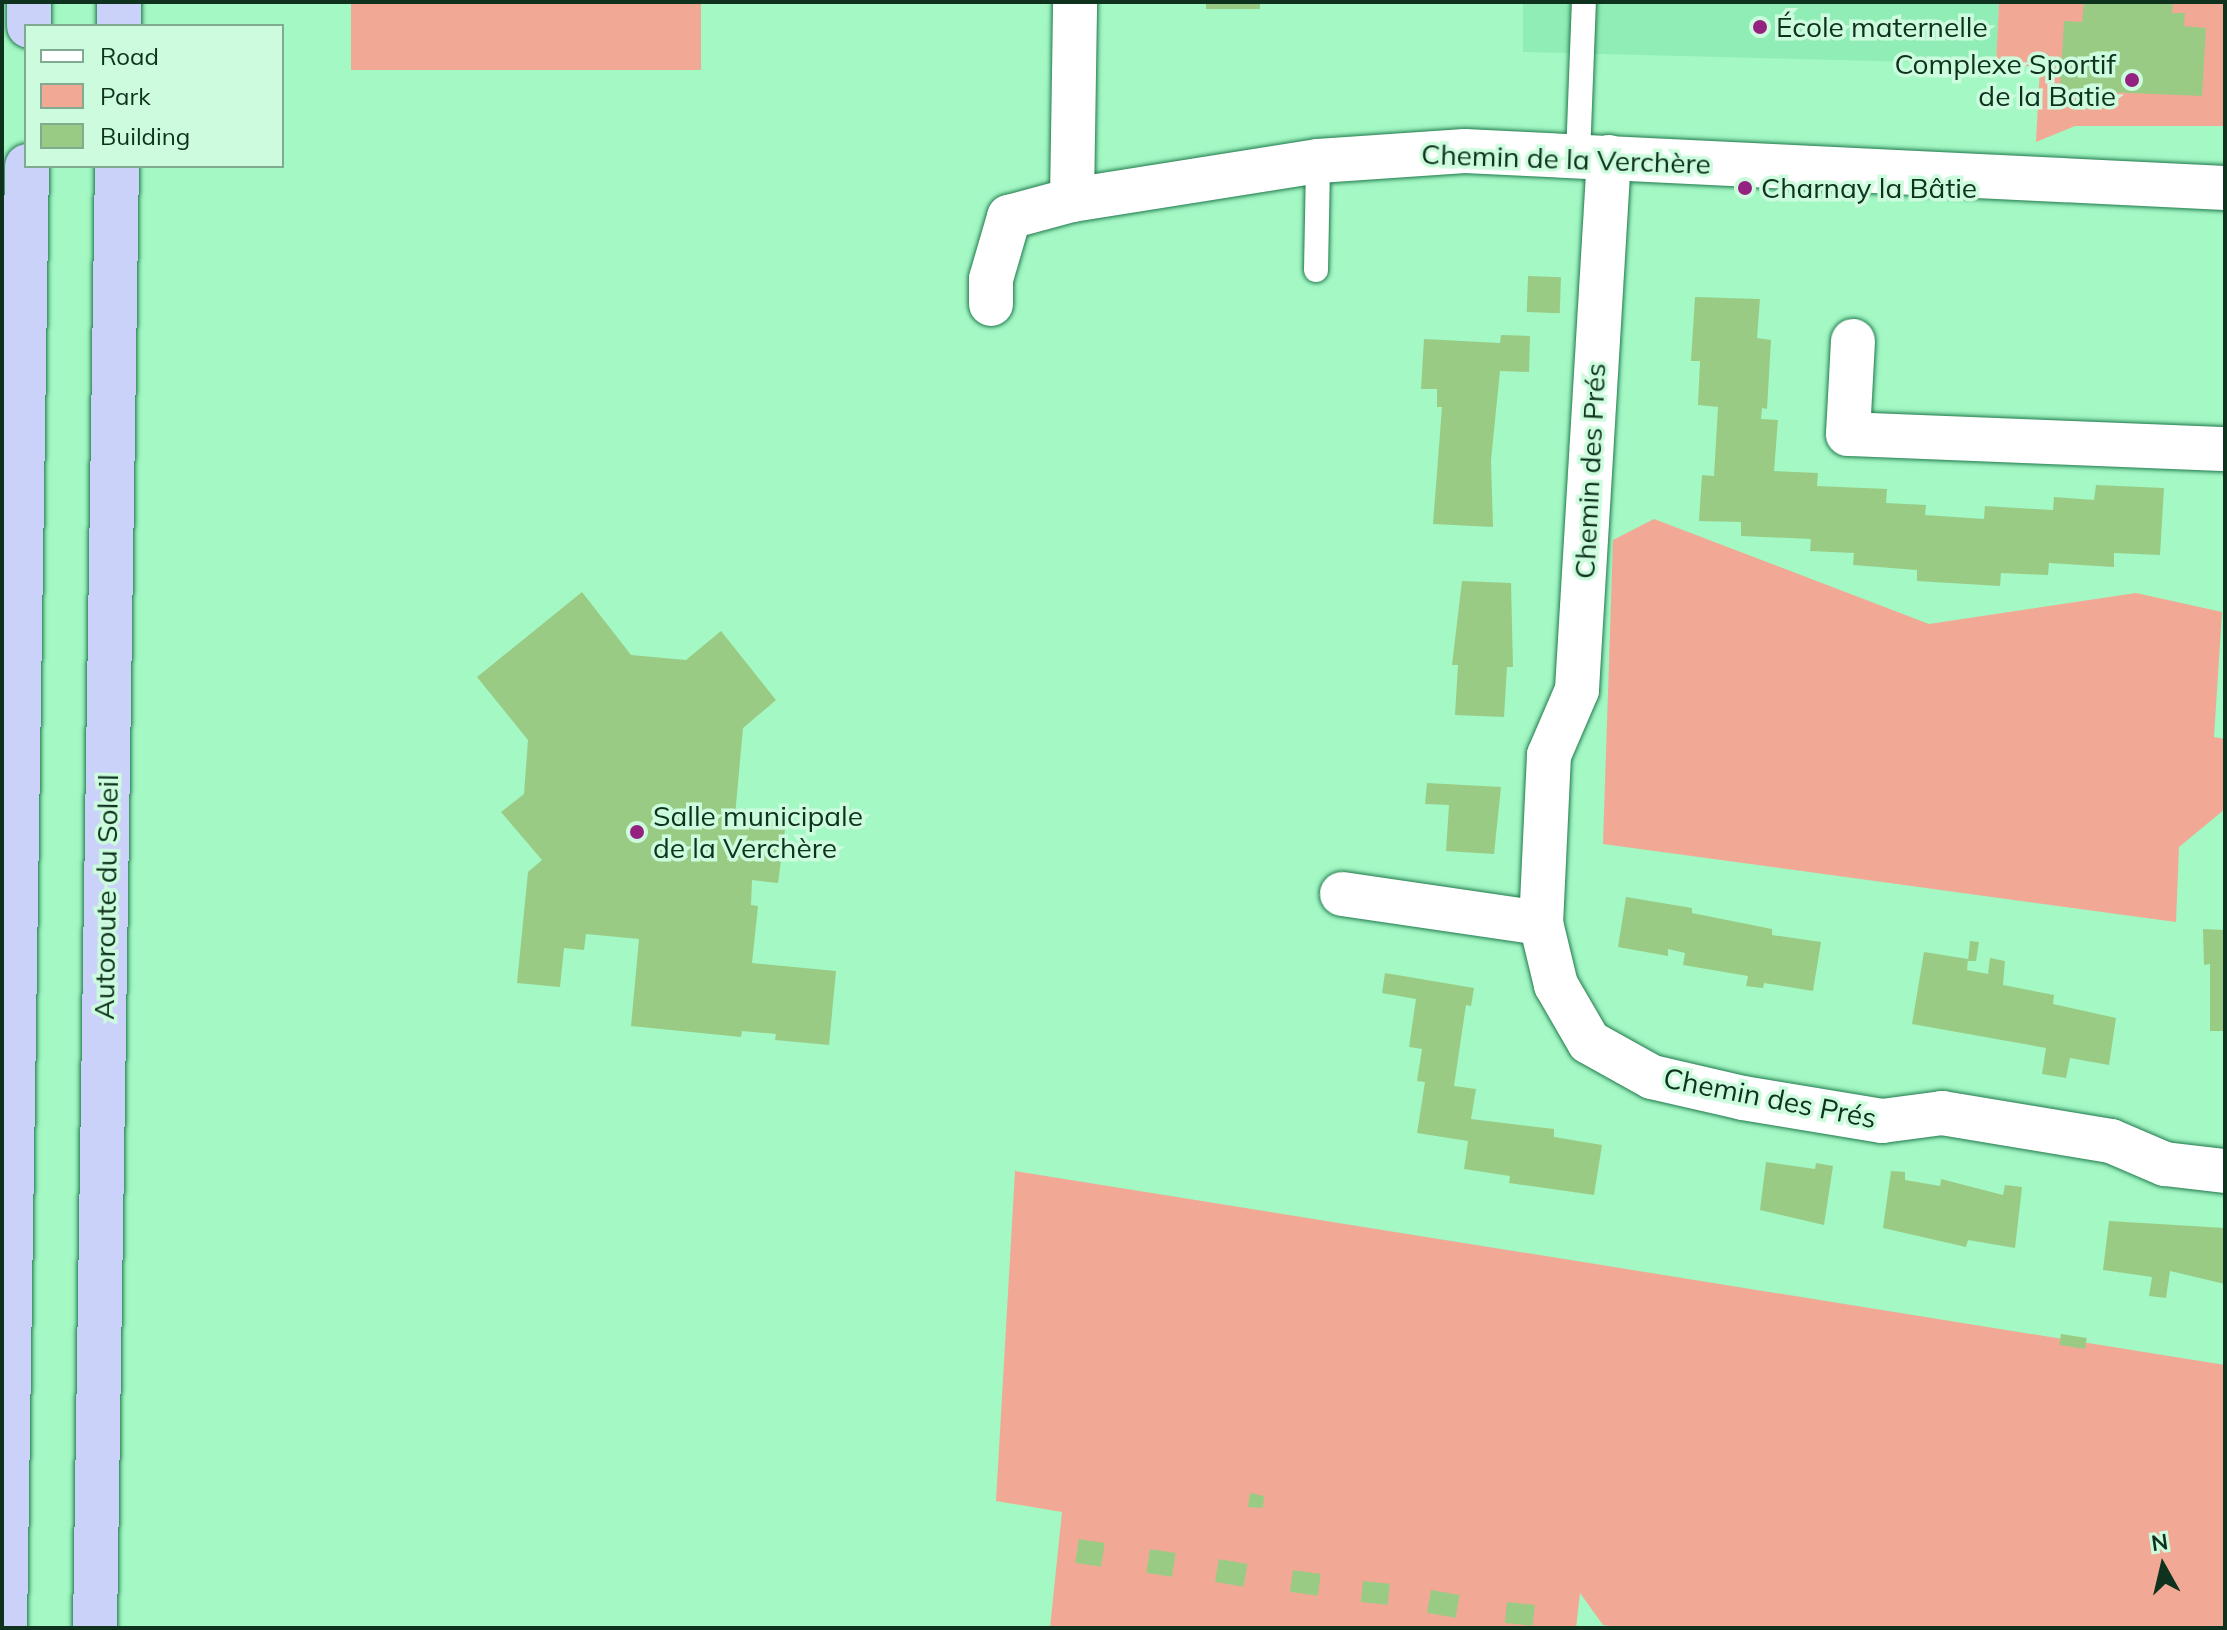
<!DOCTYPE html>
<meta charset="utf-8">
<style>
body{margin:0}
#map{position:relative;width:2227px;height:1630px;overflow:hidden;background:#a3f8c4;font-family:Mulish,sans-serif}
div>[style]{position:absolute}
.built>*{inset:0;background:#90edb5}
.green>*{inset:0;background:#f1a995;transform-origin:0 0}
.building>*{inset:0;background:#9acb85;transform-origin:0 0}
.roads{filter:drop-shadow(0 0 2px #217a4d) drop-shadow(0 0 2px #217a4d)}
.service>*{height:24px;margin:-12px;padding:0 12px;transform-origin:12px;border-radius:12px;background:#fff}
.minor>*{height:44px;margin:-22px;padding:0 22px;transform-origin:22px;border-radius:22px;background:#fff}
.motorway>*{height:44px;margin:-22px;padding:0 22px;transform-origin:22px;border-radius:22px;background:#cbd2f9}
.dots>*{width:22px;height:22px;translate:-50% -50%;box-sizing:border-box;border:4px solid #ccfcdd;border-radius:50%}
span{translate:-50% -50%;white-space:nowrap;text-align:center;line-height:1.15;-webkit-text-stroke:7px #ccfcdd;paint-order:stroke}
.poi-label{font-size:28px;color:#0e321e}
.left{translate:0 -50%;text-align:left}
.right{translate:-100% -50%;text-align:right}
.street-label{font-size:28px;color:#0e321e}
.frame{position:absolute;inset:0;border:4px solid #0e321e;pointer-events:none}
.legend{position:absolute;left:24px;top:24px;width:260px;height:144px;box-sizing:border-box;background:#ccfcdd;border:2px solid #80ab91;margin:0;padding:10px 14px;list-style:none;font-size:24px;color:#0e321e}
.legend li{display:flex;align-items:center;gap:16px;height:40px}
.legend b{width:40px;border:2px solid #80ab91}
.north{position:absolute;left:2123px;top:1526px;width:80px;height:80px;-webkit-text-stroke:6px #ccfcdd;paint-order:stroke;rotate:352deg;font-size:22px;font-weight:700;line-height:32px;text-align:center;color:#0e321e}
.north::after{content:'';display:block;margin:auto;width:28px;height:36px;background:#0e321e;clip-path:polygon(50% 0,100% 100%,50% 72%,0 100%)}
</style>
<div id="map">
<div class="built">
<div style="clip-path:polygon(1523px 2px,1999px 2px,1996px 64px,1523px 52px)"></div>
</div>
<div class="green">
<div style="left:351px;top:2px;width:350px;height:68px"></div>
<div style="clip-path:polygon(1999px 2px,2225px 2px,2225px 126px,2075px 126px,2036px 142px,2040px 67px,1996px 64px)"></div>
<div style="clip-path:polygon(1654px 519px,1929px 624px,2136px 593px,2222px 612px,2214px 737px,2225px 739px,2225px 809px,2179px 847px,2176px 922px,1603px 844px,1613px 540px)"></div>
<div style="clip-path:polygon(1015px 1171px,2225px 1365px,2225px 1628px,1623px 1628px,1603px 1625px,1580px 1593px,1576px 1628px,1050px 1628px,1062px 1512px,996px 1501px)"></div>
</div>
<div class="building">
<div style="left:1206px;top:2px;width:54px;height:7px"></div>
<div style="clip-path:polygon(2084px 2px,2173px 2px,2172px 13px,2185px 13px,2184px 26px,2206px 28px,2202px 96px,2060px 90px,2064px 21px,2082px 22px)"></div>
<div style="left:1528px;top:276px;width:33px;height:36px;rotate:2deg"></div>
<div style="clip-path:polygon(1695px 297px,1760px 299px,1757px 338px,1771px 340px,1767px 409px,1762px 408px,1761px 419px,1778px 420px,1774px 471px,1818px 473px,1817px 486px,1887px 489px,1886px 503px,1926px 505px,1925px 515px,1984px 519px,1985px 506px,2053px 510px,2054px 497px,2094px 500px,2096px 485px,2164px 488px,2160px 555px,2114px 553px,2114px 567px,2049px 563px,2048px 575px,2001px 573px,2000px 586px,1917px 581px,1917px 570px,1853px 565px,1854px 553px,1810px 551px,1811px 539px,1741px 536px,1741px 522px,1699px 521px,1702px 475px,1714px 476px,1718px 407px,1698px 405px,1700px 361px,1691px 361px)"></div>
<div style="clip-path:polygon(1501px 335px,1530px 336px,1529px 372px,1500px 371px,1491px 460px,1493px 527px,1433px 524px,1442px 407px,1437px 407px,1437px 389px,1421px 389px,1424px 339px,1500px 343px)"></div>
<div style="clip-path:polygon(1462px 581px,1511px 583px,1513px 667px,1507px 667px,1504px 717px,1455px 715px,1458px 665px,1452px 665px)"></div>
<div style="clip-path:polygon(582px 592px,631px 655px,686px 660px,721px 631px,776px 700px,743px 728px,735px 816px,786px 822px,778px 883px,752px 880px,751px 905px,758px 906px,752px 963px,836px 971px,829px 1045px,775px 1040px,776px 1034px,742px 1031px,741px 1037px,631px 1026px,639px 939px,586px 934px,584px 950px,564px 948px,560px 987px,517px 983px,528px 872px,542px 860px,501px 812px,524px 794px,528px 740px,477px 677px)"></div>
<div style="clip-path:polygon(1427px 783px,1501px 787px,1494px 854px,1446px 851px,1449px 805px,1425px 804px)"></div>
<div style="clip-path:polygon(1626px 897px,1692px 908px,1692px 913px,1772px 929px,1772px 935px,1821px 942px,1813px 991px,1764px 983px,1763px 988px,1746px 986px,1748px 976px,1683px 965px,1685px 953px,1668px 949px,1668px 956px,1618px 947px)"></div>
<div style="clip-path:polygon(2203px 929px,2225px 930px,2225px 1031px,2210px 1031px,2210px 964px,2204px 965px)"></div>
<div style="clip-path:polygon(1970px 941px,1979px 942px,1976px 961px,1968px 961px)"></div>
<div style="clip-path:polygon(1924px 952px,1968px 959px,1967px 970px,1988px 974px,1990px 958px,2005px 961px,2003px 985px,2054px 995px,2053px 1004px,2116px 1018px,2109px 1065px,2070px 1058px,2066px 1078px,2042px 1074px,2046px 1048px,1912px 1024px)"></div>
<div style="clip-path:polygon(1385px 973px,1474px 988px,1471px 1006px,1466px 1005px,1454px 1086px,1476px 1089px,1471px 1119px,1554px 1129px,1554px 1137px,1602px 1145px,1594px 1195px,1509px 1183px,1510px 1176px,1464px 1169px,1468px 1141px,1417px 1133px,1425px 1082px,1417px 1081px,1422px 1049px,1409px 1047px,1416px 999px,1382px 993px)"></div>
<div style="clip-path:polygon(1766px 1162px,1815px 1169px,1816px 1163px,1833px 1166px,1824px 1225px,1760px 1210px)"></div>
<div style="clip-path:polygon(1891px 1171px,1905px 1172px,1905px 1180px,1940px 1186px,1941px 1179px,2003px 1195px,2005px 1185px,2022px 1187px,2015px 1248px,1968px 1240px,1966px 1247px,1883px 1228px)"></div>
<div style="clip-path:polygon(2109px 1221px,2225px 1228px,2225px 1284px,2170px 1271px,2166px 1298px,2149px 1296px,2152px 1277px,2103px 1270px)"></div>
<div style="left:2061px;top:1334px;width:26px;height:11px;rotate:9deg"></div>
<div style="clip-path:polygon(1250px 1493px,1264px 1496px,1263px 1508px,1248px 1507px)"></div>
<div style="left:1079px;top:1539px;width:26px;height:24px;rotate:9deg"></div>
<div style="left:1150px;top:1549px;width:26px;height:24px;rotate:9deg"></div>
<div style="left:1219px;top:1559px;width:29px;height:23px;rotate:10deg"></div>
<div style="left:1293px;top:1570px;width:28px;height:22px;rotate:8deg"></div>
<div style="left:1363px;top:1581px;width:27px;height:21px;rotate:6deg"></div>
<div style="left:1431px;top:1590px;width:29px;height:23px;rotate:10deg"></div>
<div style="left:1507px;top:1602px;width:28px;height:21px;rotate:6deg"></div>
</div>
<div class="roads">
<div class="service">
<div style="left:1578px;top:156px;width:154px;rotate:-87.8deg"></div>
<div style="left:1316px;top:270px;width:109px;rotate:-88.9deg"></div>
</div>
<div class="minor">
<div style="left:1609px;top:157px;width:534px;rotate:93.44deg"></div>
<div style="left:1577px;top:690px;width:71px;rotate:113.3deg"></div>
<div style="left:1549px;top:755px;width:168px;rotate:92.7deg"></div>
<div style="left:1541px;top:923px;width:64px;rotate:76.4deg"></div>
<div style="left:1556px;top:985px;width:66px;rotate:59.9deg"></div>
<div style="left:1589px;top:1042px;width:72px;rotate:29.1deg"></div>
<div style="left:1652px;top:1077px;width:93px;rotate:13deg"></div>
<div style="left:1743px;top:1098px;width:141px;rotate:9.4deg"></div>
<div style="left:1882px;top:1121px;width:61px;rotate:-7.6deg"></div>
<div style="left:1942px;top:1113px;width:171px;rotate:9.4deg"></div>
<div style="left:2111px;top:1141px;width:59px;rotate:23.1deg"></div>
<div style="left:2165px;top:1164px;width:60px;rotate:6.7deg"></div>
<div style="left:1072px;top:200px;width:198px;rotate:-89.1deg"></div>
<div style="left:991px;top:304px;width:25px;rotate:-90deg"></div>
<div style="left:991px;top:279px;width:65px;rotate:-73.8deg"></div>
<div style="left:1009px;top:217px;width:65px;rotate:-15.1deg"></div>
<div style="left:1072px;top:200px;width:249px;rotate:-9deg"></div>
<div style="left:1318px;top:161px;width:147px;rotate:-3.9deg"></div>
<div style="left:1465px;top:151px;width:761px;rotate:2.79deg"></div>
<div style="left:1853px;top:341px;width:93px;rotate:93.1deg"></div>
<div style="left:1848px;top:434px;width:377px;rotate:2.3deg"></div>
<div style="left:1342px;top:894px;width:201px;rotate:8.3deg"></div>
</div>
<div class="motorway">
<div style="left:29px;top:26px;width:24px;rotate:-90deg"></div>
<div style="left:119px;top:26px;width:24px;rotate:-90deg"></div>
<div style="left:5px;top:1628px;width:1462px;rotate:-89.14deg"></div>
<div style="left:95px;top:1628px;width:1462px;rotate:-89.14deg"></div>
</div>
</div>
<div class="dots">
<div style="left:1760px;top:27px;background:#952281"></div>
<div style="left:2132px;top:80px;background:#952281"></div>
<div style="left:1745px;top:188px;background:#952281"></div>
<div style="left:637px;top:832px;background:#952281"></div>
</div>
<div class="poi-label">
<span class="left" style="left:1776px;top:27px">École maternelle</span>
<span class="right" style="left:2116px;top:80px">Complexe Sportif<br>de la Batie</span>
<span class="left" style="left:1761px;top:188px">Charnay la Bâtie</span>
<span class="left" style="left:653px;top:832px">Salle municipale<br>de la Verchère</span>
</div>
<div class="street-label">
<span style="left:1566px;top:159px;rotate:2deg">Chemin de la Verchère</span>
<span style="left:1590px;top:471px;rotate:-87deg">Chemin des Prés</span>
<span style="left:106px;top:897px;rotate:-89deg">Autoroute du Soleil</span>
<span style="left:1770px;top:1098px;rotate:11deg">Chemin des Prés</span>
</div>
<div class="frame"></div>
<ul class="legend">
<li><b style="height:10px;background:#fff"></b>Road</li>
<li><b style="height:22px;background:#f1a995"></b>Park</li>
<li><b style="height:22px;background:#9acb85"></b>Building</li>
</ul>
<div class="north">N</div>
</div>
